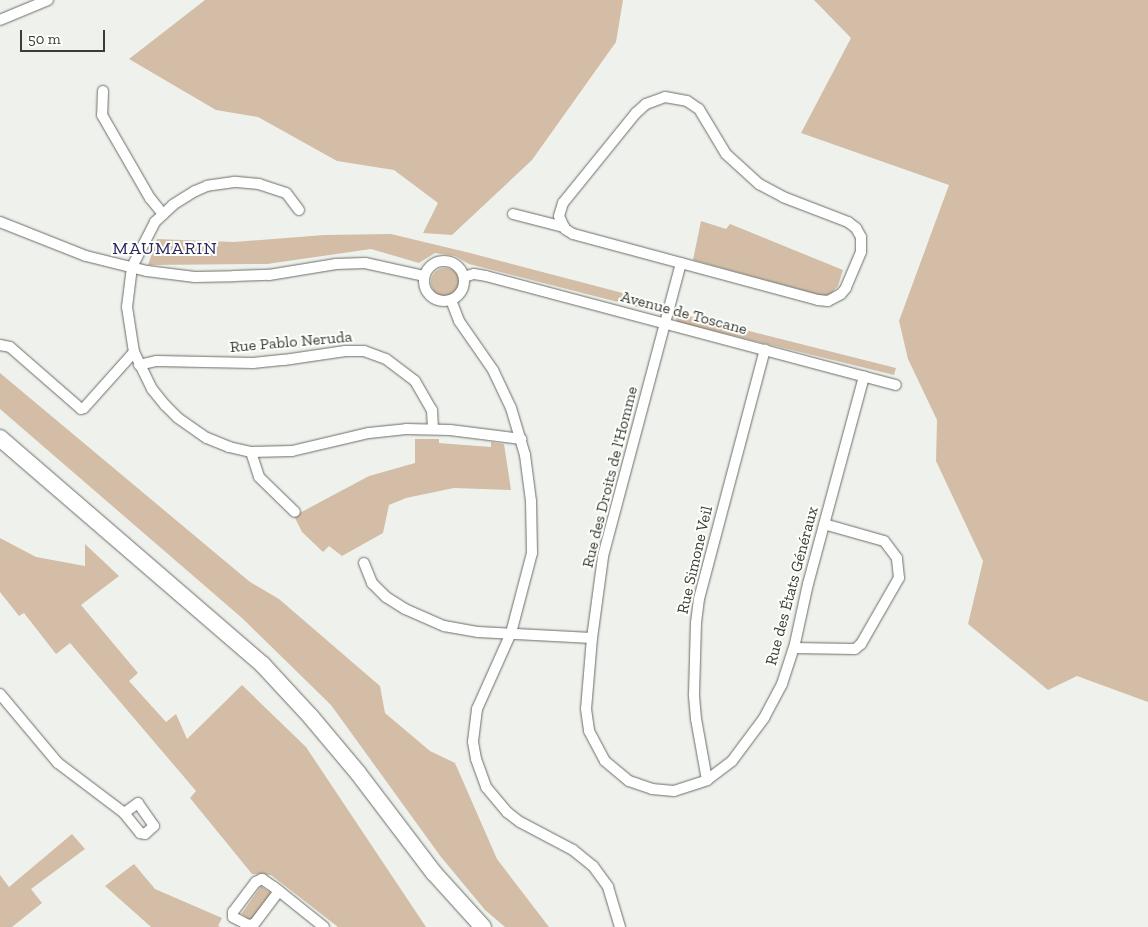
<!DOCTYPE html>
<meta charset="utf-8">
<style>
body{margin:0}
#map{position:relative;width:1148px;height:927px;overflow:hidden;background:#eff2ec;font-family:"Zilla Slab",serif}
div>[style]{position:absolute}
.green>*{inset:0;background:#d3bda6;transform-origin:0 0}
.round{border-radius:50%}
.roads{filter:drop-shadow(0 0 1px #6a6d68) drop-shadow(0 0 1px #6a6d68)}
.street>*{height:10px;margin:-5px;padding:0 5px;transform-origin:5px;border-radius:5px;background:#fff}
.street>.ring{margin:-5px;padding:0;box-sizing:content-box;background:none;border:10px solid #fff;border-radius:50%}
.primary>*{height:16px;margin:-8px;padding:0 8px;transform-origin:8px;border-radius:8px;background:#fff}
span{translate:-50% -50%;white-space:nowrap;text-align:center;line-height:1.15;-webkit-text-stroke:4px #fdfffb;paint-order:stroke}
.street-label{font-size:16px;color:#3b3c39}
.neighbourhood-label{font-size:18px;color:#2d2761;letter-spacing:1px}
.scale{position:absolute;left:20px;top:30px;width:85px;height:22px;box-sizing:border-box;border:2px solid #3b3c39;border-top:0;padding-left:6px;font-size:15px;line-height:18px;white-space:nowrap;color:#3b3c39;-webkit-text-stroke:4px #fdfffb;paint-order:stroke}
</style>
<div id="map">
<div class="green">
<div style="clip-path:polygon(205px 0,623px 0,616px 42px,532px 160px,452px 235px,423px 233px,438px 203px,394px 170px,337px 161px,258px 117px,216px 110px,129px 59px)"></div>
<div style="clip-path:polygon(814px 0,1148px 0,1148px 702px,1077px 676px,1048px 690px,968px 624px,983px 561px,936px 461px,937px 420px,908px 359px,899px 321px,949px 185px,801px 133px,851px 38px)"></div>
<div style="clip-path:polygon(701px 221px,726px 229px,730px 224px,843px 270px,838px 286px,828px 297px,693px 260px)"></div>
<div style="clip-path:polygon(391px 234px,470px 253px,661px 303px,657px 312px,469px 264px,455px 256px,435px 253px,419px 263px,371px 249px,267px 264px,148px 265px,157px 239px,234px 242px,324px 235px)"></div>
<div class="round" style="left:431px;top:268px;width:28px;height:28px"></div>
<div style="clip-path:polygon(674px 312px,896px 368px,894px 375px,677px 322px)"></div>
<div style="clip-path:polygon(0 373px,250px 582px,279px 599px,380px 686px,385px 713px,430px 751px,455px 763px,497px 859px,549px 927px,505px 927px,485px 910px,441px 857px,331px 705px,242px 618px,0 409px)"></div>
<div style="clip-path:polygon(415px 439px,439px 439px,439px 443px,491px 447px,491px 442px,504px 444px,511px 490px,454px 488px,406px 498px,389px 505px,383px 533px,342px 556px,329px 546px,323px 552px,302px 532px,294px 516px,369px 476px,415px 463px)"></div>
<div style="clip-path:polygon(0 538px,36px 557px,85px 566px,85px 544px,119px 576px,81px 605px,138px 673px,129px 681px,166px 722px,176px 714px,187px 739px,242px 685px,306px 747px,426px 927px,338px 927px,271px 875px,252px 874px,190px 798px,196px 791px,70px 643px,56px 654px,24px 613px,19px 616px,0 592px)"></div>
<div style="clip-path:polygon(72px 834px,85px 849px,31px 889px,42px 903px,12px 927px,0 927px,0 875px,9px 887px)"></div>
<div style="clip-path:polygon(134px 864px,155px 889px,222px 918px,218px 926px,221px 927px,151px 927px,105px 886px)"></div>
<div style="left:261px;top:886px;width:12px;height:34px;rotate:35deg"></div>
</div>
<div class="roads">
<div class="street">
<div style="left:0;top:20px;width:52px;rotate:-22.6deg"></div>
<div style="left:103px;top:91px;width:24px;rotate:92deg"></div>
<div style="left:102px;top:115px;width:96px;rotate:60deg"></div>
<div style="left:150px;top:198px;width:21px;rotate:51deg"></div>
<div style="left:665px;top:97px;width:22px;rotate:10deg"></div>
<div style="left:687px;top:101px;width:14px;rotate:34deg"></div>
<div style="left:699px;top:109px;width:52px;rotate:59deg"></div>
<div style="left:726px;top:154px;width:45px;rotate:42.3deg"></div>
<div style="left:759px;top:184px;width:27px;rotate:28deg"></div>
<div style="left:783px;top:197px;width:70px;rotate:21deg"></div>
<div style="left:848px;top:222px;width:10px;rotate:37deg"></div>
<div style="left:856px;top:228px;width:10px;rotate:61deg"></div>
<div style="left:861px;top:237px;width:15px;rotate:90deg"></div>
<div style="left:861px;top:252px;width:39px;rotate:113deg"></div>
<div style="left:846px;top:288px;width:8px;rotate:130deg"></div>
<div style="left:841px;top:294px;width:15px;rotate:152deg"></div>
<div style="left:828px;top:301px;width:10px;rotate:-174deg"></div>
<div style="left:818px;top:300px;width:254px;rotate:-164.9deg"></div>
<div style="left:573px;top:234px;width:9px;rotate:-148deg"></div>
<div style="left:565px;top:229px;width:14px;rotate:-115deg"></div>
<div style="left:559px;top:216px;width:14px;rotate:-73deg"></div>
<div style="left:563px;top:203px;width:116px;rotate:-51deg"></div>
<div style="left:636px;top:113px;width:13px;rotate:-42deg"></div>
<div style="left:646px;top:104px;width:20px;rotate:-20deg"></div>
<div style="left:299px;top:210px;width:21px;rotate:-127deg"></div>
<div style="left:286px;top:193px;width:28px;rotate:-162deg"></div>
<div style="left:259px;top:184px;width:25px;rotate:-175deg"></div>
<div style="left:234px;top:182px;width:27px;rotate:172deg"></div>
<div style="left:207px;top:186px;width:13px;rotate:157deg"></div>
<div style="left:195px;top:191px;width:26px;rotate:148deg"></div>
<div style="left:173px;top:205px;width:25px;rotate:137deg"></div>
<div style="left:155px;top:222px;width:51px;rotate:117.1deg"></div>
<div style="left:132px;top:267px;width:40px;rotate:97.1deg"></div>
<div style="left:127px;top:307px;width:46px;rotate:81.2deg"></div>
<div style="left:134px;top:352px;width:41px;rotate:64.1deg"></div>
<div style="left:152px;top:389px;width:21px;rotate:51deg"></div>
<div style="left:165px;top:405px;width:18px;rotate:45deg"></div>
<div style="left:178px;top:418px;width:35px;rotate:35deg"></div>
<div style="left:207px;top:438px;width:24px;rotate:22deg"></div>
<div style="left:229px;top:447px;width:23px;rotate:13deg"></div>
<div style="left:251px;top:452px;width:41px;rotate:-1.4deg"></div>
<div style="left:292px;top:451px;width:79px;rotate:-13.2deg"></div>
<div style="left:369px;top:433px;width:37px;rotate:-6deg"></div>
<div style="left:406px;top:429px;width:44px;rotate:1.3deg"></div>
<div style="left:450px;top:430px;width:72px;rotate:7.2deg"></div>
<div style="left:513px;top:214px;width:53px;rotate:14.3deg"></div>
<div style="left:0;top:222px;width:92px;rotate:21.6deg"></div>
<div style="left:86px;top:256px;width:63px;rotate:13.8deg"></div>
<div style="left:147px;top:271px;width:48px;rotate:7.1deg"></div>
<div style="left:195px;top:277px;width:39px;rotate:-1deg"></div>
<div style="left:234px;top:276px;width:35px;rotate:-2deg"></div>
<div style="left:269px;top:275px;width:68px;rotate:-9.3deg"></div>
<div style="left:336px;top:264px;width:29px;rotate:-2deg"></div>
<div style="left:365px;top:263px;width:60px;rotate:12.4deg"></div>
<div class="ring" style="left:424px;top:261px;width:30px;height:30px"></div>
<div style="left:681px;top:263px;width:304px;rotate:104.9deg"></div>
<div style="left:603px;top:557px;width:82px;rotate:97.7deg"></div>
<div style="left:592px;top:638px;width:71px;rotate:94.8deg"></div>
<div style="left:586px;top:709px;width:22px;rotate:82deg"></div>
<div style="left:589px;top:731px;width:34px;rotate:62deg"></div>
<div style="left:605px;top:761px;width:31px;rotate:40deg"></div>
<div style="left:629px;top:781px;width:24px;rotate:19deg"></div>
<div style="left:652px;top:789px;width:22px;rotate:5deg"></div>
<div style="left:674px;top:791px;width:35px;rotate:-18deg"></div>
<div style="left:707px;top:780px;width:31px;rotate:-37deg"></div>
<div style="left:732px;top:761px;width:54px;rotate:-53.3deg"></div>
<div style="left:764px;top:718px;width:38px;rotate:-62deg"></div>
<div style="left:782px;top:684px;width:38px;rotate:-72deg"></div>
<div style="left:794px;top:648px;width:66px;rotate:-77.7deg"></div>
<div style="left:808px;top:584px;width:215px;rotate:-74.9deg"></div>
<div style="left:464px;top:277px;width:10px;rotate:-17deg"></div>
<div style="left:474px;top:274px;width:12px;rotate:9deg"></div>
<div style="left:486px;top:276px;width:424px;rotate:14.9deg"></div>
<div style="left:451px;top:300px;width:22px;rotate:69deg"></div>
<div style="left:459px;top:321px;width:60px;rotate:55.2deg"></div>
<div style="left:493px;top:370px;width:42px;rotate:64.7deg"></div>
<div style="left:511px;top:408px;width:49px;rotate:73.4deg"></div>
<div style="left:525px;top:455px;width:46px;rotate:82.6deg"></div>
<div style="left:531px;top:501px;width:52px;rotate:88.9deg"></div>
<div style="left:532px;top:553px;width:83px;rotate:104.7deg"></div>
<div style="left:511px;top:633px;width:83px;rotate:114.1deg"></div>
<div style="left:477px;top:709px;width:33px;rotate:97deg"></div>
<div style="left:473px;top:742px;width:17px;rotate:80deg"></div>
<div style="left:476px;top:759px;width:30px;rotate:70deg"></div>
<div style="left:486px;top:787px;width:33px;rotate:50deg"></div>
<div style="left:507px;top:812px;width:16px;rotate:38deg"></div>
<div style="left:520px;top:822px;width:60px;rotate:27.8deg"></div>
<div style="left:573px;top:850px;width:26px;rotate:39deg"></div>
<div style="left:593px;top:866px;width:26px;rotate:54deg"></div>
<div style="left:608px;top:887px;width:42px;rotate:73.3deg"></div>
<div style="left:0;top:345px;width:10px;rotate:11deg"></div>
<div style="left:10px;top:347px;width:94px;rotate:41.1deg"></div>
<div style="left:81px;top:409px;width:3px;rotate:-18deg"></div>
<div style="left:84px;top:408px;width:75px;rotate:-48.2deg"></div>
<div style="left:139px;top:365px;width:18px;rotate:-13deg"></div>
<div style="left:157px;top:361px;width:96px;rotate:1.2deg"></div>
<div style="left:253px;top:363px;width:31px;rotate:-6deg"></div>
<div style="left:284px;top:360px;width:62px;rotate:-8.4deg"></div>
<div style="left:345px;top:351px;width:19px"></div>
<div style="left:364px;top:351px;width:23px;rotate:20deg"></div>
<div style="left:386px;top:359px;width:36px;rotate:37deg"></div>
<div style="left:415px;top:381px;width:34px;rotate:60deg"></div>
<div style="left:432px;top:410px;width:19px;rotate:87deg"></div>
<div style="left:251px;top:452px;width:26px;rotate:72deg"></div>
<div style="left:259px;top:477px;width:50px;rotate:44.2deg"></div>
<div style="left:364px;top:563px;width:22px;rotate:68deg"></div>
<div style="left:372px;top:583px;width:20px;rotate:45deg"></div>
<div style="left:386px;top:597px;width:22px;rotate:32deg"></div>
<div style="left:405px;top:609px;width:43px;rotate:23.6deg"></div>
<div style="left:444px;top:626px;width:35px;rotate:10deg"></div>
<div style="left:478px;top:632px;width:114px;rotate:3deg"></div>
<div style="left:794px;top:648px;width:61px;rotate:0.9deg"></div>
<div style="left:855px;top:649px;width:8px;rotate:-40deg"></div>
<div style="left:861px;top:644px;width:76px;rotate:-60.1deg"></div>
<div style="left:899px;top:578px;width:20px;rotate:-96deg"></div>
<div style="left:897px;top:558px;width:21px;rotate:-127deg"></div>
<div style="left:884px;top:541px;width:62px;rotate:-164.2deg"></div>
<div style="left:0;top:694px;width:90px;rotate:50deg"></div>
<div style="left:58px;top:763px;width:83px;rotate:37.1deg"></div>
<div style="left:124px;top:813px;width:26px;rotate:51deg"></div>
<div style="left:140px;top:833px;width:5px;rotate:11deg"></div>
<div style="left:145px;top:834px;width:12px;rotate:-42deg"></div>
<div style="left:154px;top:826px;width:28px;rotate:-125deg"></div>
<div style="left:138px;top:803px;width:17px;rotate:144deg"></div>
<div style="left:707px;top:780px;width:62px;rotate:-100.2deg"></div>
<div style="left:696px;top:719px;width:25px;rotate:-95deg"></div>
<div style="left:694px;top:694px;width:71px;rotate:-88.4deg"></div>
<div style="left:696px;top:623px;width:24px;rotate:-83deg"></div>
<div style="left:699px;top:599px;width:258px;rotate:-75.2deg"></div>
<div style="left:279px;top:891px;width:41px;rotate:127.1deg"></div>
<div style="left:254px;top:924px;width:6px;rotate:171deg"></div>
<div style="left:248px;top:925px;width:17px;rotate:-152deg"></div>
<div style="left:233px;top:917px;width:5px;rotate:-90deg"></div>
<div style="left:233px;top:912px;width:38px;rotate:-53deg"></div>
<div style="left:256px;top:882px;width:7px;rotate:-27deg"></div>
<div style="left:262px;top:879px;width:14px;rotate:34deg"></div>
<div style="left:274px;top:887px;width:64px;rotate:38.7deg"></div>
</div>
<div class="primary">
<div style="left:0;top:438px;width:346px;rotate:40.8deg"></div>
<div style="left:262px;top:664px;width:72px;rotate:47.2deg"></div>
<div style="left:311px;top:717px;width:73px;rotate:50deg"></div>
<div style="left:358px;top:773px;width:126px;rotate:52.8deg"></div>
<div style="left:434px;top:873px;width:73px;rotate:47.8deg"></div>
</div>
</div>
<div class="street-label">
<span style="left:684px;top:313px;rotate:15deg">Avenue de Toscane</span>
<span style="left:291px;top:342px;rotate:-5deg">Rue Pablo Neruda</span>
<span style="left:610px;top:477px;rotate:-76deg">Rue des Droits de l'Homme</span>
<span style="left:695px;top:560px;rotate:-77deg">Rue Simone Veil</span>
<span style="left:792px;top:586px;rotate:-75deg">Rue des États Généraux</span>
</div>
<div class="neighbourhood-label">
<span style="left:165px;top:248px">MAUMARIN</span>
</div>
<div class="scale">50 m</div>
</div>
